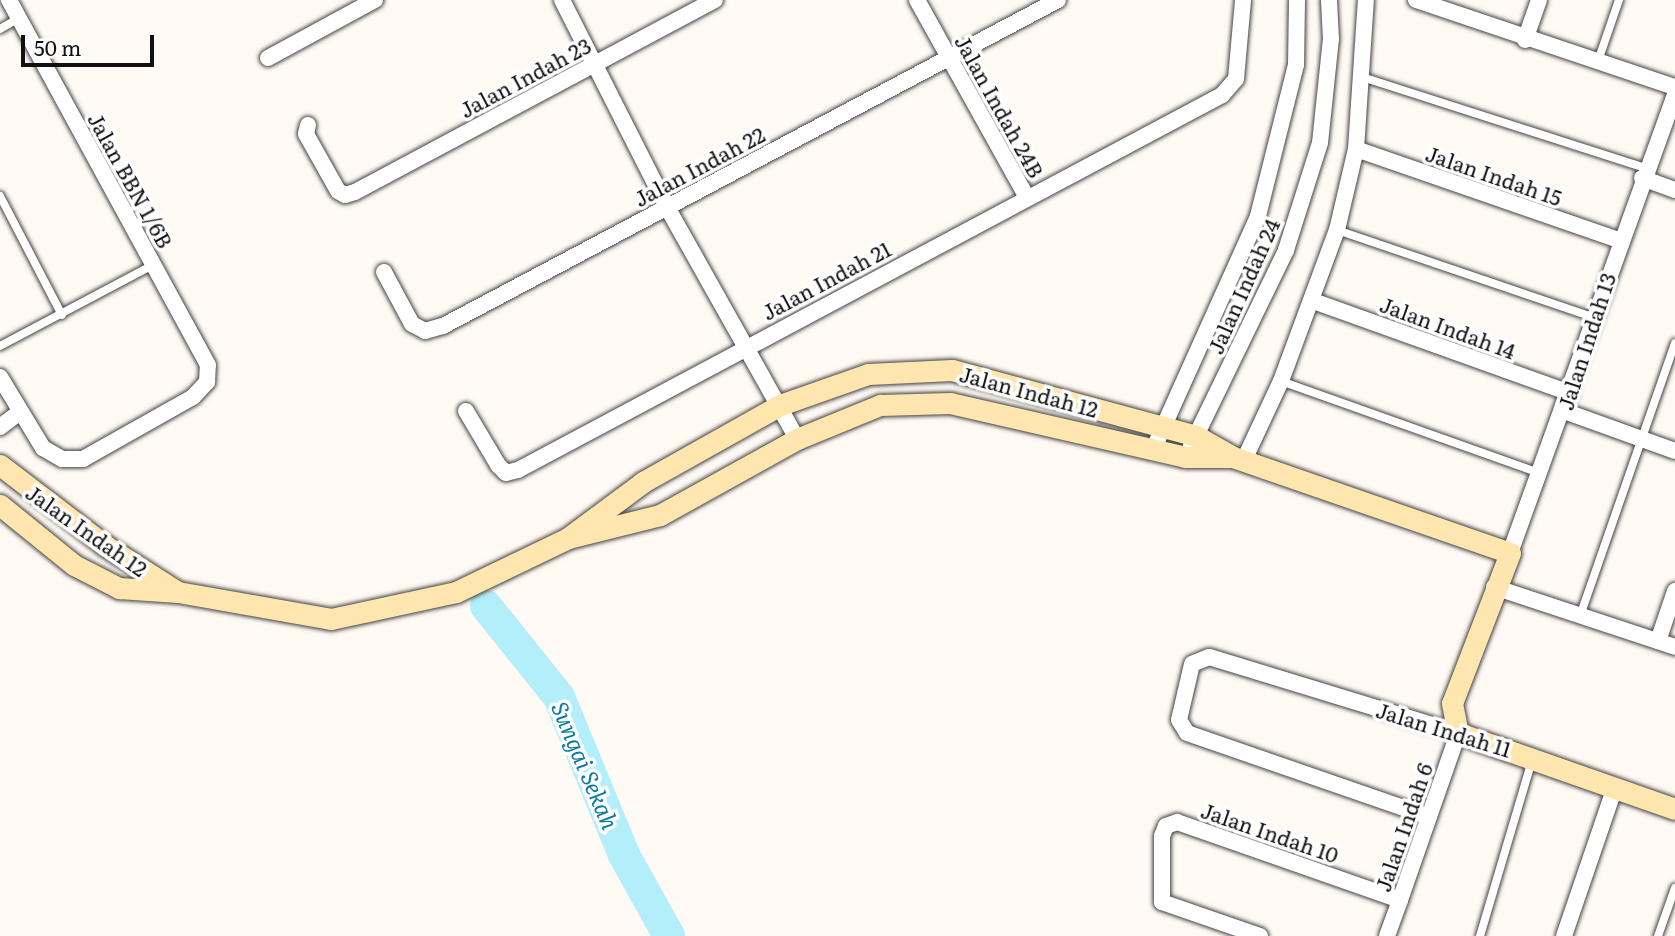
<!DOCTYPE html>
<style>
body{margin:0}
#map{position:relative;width:1675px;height:936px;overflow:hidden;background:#fffaf3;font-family:Literata,serif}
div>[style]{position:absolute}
.river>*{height:32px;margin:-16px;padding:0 16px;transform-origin:16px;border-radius:16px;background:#b3eefb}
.roads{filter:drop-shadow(0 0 2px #434343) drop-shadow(0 0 2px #434343)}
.lane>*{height:8px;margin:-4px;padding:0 4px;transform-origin:4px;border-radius:4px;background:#fff}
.street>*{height:16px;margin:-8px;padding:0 8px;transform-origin:8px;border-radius:8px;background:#fff}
.secondary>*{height:21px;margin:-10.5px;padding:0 10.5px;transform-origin:10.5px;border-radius:10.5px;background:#ffe6ae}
span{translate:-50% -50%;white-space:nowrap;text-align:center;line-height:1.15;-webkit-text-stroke:7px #fff;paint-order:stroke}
.street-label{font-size:21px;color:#101010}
.water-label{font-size:23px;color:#0d7b9e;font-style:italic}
.scale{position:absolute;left:21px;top:35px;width:133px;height:32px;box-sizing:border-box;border:4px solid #101010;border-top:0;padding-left:9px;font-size:21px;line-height:24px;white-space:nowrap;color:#101010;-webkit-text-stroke:5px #fff;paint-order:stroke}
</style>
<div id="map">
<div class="river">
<div style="left:486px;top:606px;width:117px;rotate:51.3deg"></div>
<div style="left:559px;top:697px;width:171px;rotate:67.6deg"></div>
<div style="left:624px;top:855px;width:93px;rotate:60.9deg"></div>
</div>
<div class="roads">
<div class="lane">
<div style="left:0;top:29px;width:22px;rotate:-30deg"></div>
<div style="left:1598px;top:61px;width:65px;rotate:-71deg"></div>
<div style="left:1362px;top:77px;width:298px;rotate:17.8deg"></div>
<div style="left:0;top:196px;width:134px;rotate:62.5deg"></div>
<div style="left:1337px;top:230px;width:273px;rotate:18.8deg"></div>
<div style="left:0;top:346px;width:173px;rotate:-27.9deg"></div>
<div style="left:1281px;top:381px;width:274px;rotate:19.6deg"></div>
<div style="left:1580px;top:616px;width:289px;rotate:-70.8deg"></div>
<div style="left:1480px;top:936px;width:183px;rotate:-73.5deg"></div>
<div style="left:1658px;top:936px;width:51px;rotate:-70.5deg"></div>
</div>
<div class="street">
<div style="left:562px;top:0;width:232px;rotate:63.1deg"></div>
<div style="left:667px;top:207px;width:266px;rotate:60.7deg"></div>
<div style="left:917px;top:0;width:224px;rotate:60.9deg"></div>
<div style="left:1416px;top:0;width:273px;rotate:18.6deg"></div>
<div style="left:1525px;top:40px;width:42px;rotate:-70.7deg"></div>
<div style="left:268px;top:58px;width:122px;rotate:-28.5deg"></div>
<div style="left:308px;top:125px;width:9px;rotate:103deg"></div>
<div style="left:306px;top:134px;width:65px;rotate:60.7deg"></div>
<div style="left:338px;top:191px;width:8px;rotate:30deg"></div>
<div style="left:345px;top:195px;width:10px;rotate:-17deg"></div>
<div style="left:355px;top:192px;width:408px;rotate:-28.1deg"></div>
<div style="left:1356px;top:149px;width:278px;rotate:19.1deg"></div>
<div style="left:1642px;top:178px;width:35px;rotate:20deg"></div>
<div style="left:384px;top:272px;width:59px;rotate:61.7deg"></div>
<div style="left:412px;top:324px;width:15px;rotate:28deg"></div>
<div style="left:425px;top:331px;width:19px;rotate:-16deg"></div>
<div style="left:443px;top:326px;width:696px;rotate:-27.93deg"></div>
<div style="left:1313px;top:301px;width:273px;rotate:19.7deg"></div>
<div style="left:0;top:377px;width:83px;rotate:58.8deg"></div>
<div style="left:43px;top:448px;width:22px;rotate:30deg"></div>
<div style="left:62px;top:459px;width:21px"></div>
<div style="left:83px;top:459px;width:126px;rotate:-29.4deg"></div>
<div style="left:193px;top:397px;width:21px;rotate:-47deg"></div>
<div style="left:207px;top:382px;width:17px;rotate:-87deg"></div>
<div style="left:208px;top:365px;width:416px;rotate:-118.6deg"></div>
<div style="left:466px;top:411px;width:63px;rotate:59.3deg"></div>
<div style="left:498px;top:465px;width:11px;rotate:45deg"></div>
<div style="left:506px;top:473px;width:12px;rotate:-14deg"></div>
<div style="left:518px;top:470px;width:798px;rotate:-28.04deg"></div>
<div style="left:1222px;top:95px;width:21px;rotate:-49deg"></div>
<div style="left:1236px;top:79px;width:79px;rotate:-84.9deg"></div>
<div style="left:1564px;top:411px;width:118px;rotate:19.8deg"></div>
<div style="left:0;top:427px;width:25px;rotate:-37deg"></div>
<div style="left:1191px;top:446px;width:218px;rotate:-64.1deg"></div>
<div style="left:1286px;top:250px;width:112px;rotate:-72.4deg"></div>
<div style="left:1320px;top:143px;width:105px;rotate:-84deg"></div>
<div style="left:1331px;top:39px;width:39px;rotate:-93deg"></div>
<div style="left:1153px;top:450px;width:256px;rotate:-65.8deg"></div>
<div style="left:1258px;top:216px;width:156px;rotate:-75.9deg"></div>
<div style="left:1296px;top:65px;width:65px;rotate:-89.1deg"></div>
<div style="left:1244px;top:460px;width:87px;rotate:-64.9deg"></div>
<div style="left:1281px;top:381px;width:161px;rotate:-69.7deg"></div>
<div style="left:1337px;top:230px;width:83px;rotate:-76.8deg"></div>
<div style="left:1356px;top:149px;width:149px;rotate:-86.2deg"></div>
<div style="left:1510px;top:553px;width:487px;rotate:-70.2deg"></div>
<div style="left:1494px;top:587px;width:191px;rotate:18.3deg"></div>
<div style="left:1658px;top:641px;width:53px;rotate:-71.2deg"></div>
<div style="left:1260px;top:936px;width:104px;rotate:-160.9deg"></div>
<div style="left:1162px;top:902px;width:66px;rotate:-90deg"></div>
<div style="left:1162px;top:836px;width:11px;rotate:-68deg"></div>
<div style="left:1166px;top:826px;width:12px;rotate:-20deg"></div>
<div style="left:1177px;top:822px;width:236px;rotate:19.3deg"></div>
<div style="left:1387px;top:936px;width:38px;rotate:-70deg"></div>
<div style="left:1400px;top:900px;width:177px;rotate:-70.8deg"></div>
<div style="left:1458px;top:733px;width:260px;rotate:-163deg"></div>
<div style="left:1209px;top:657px;width:18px;rotate:158deg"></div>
<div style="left:1192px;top:664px;width:57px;rotate:103.1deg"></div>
<div style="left:1179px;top:720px;width:15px;rotate:58deg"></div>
<div style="left:1187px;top:733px;width:256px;rotate:19.1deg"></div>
<div style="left:1564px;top:936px;width:157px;rotate:-71.1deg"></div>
</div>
<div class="secondary">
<div style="left:0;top:465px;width:133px;rotate:37.4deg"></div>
<div style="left:106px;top:546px;width:83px;rotate:32.7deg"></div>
<div style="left:0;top:505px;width:95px;rotate:39deg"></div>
<div style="left:74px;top:565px;width:51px;rotate:27.1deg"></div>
<div style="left:119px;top:588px;width:59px;rotate:3.9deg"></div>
<div style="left:178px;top:592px;width:155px;rotate:10deg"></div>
<div style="left:331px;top:619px;width:128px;rotate:-12.2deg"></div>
<div style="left:456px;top:592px;width:124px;rotate:-25.7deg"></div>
<div style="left:568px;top:538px;width:95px;rotate:-14deg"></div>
<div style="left:660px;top:515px;width:157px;rotate:-29deg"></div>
<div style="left:797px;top:439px;width:90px;rotate:-22.3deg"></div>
<div style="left:880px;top:405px;width:70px;rotate:-1.6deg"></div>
<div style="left:950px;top:403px;width:241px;rotate:12.9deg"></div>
<div style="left:1185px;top:457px;width:46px"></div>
<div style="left:568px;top:538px;width:94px;rotate:-36.7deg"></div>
<div style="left:643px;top:482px;width:157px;rotate:-29.3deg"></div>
<div style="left:780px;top:405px;width:93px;rotate:-19.4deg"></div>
<div style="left:868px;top:374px;width:84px;rotate:-2.7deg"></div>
<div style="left:952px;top:370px;width:253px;rotate:15.1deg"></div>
<div style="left:1196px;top:436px;width:43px;rotate:29.6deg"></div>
<div style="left:1233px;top:457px;width:293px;rotate:19.1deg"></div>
<div style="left:1510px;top:553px;width:161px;rotate:111.1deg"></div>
<div style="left:1452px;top:703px;width:31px;rotate:79deg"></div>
<div style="left:1458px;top:733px;width:230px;rotate:19.3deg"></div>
</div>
</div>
<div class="street-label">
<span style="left:525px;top:77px;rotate:-28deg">Jalan Indah 23</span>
<span style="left:1000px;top:106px;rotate:61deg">Jalan Indah 24B</span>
<span style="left:699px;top:166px;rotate:-28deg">Jalan Indah 22</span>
<span style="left:1494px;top:175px;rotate:19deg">Jalan Indah 15</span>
<span style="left:131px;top:180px;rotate:61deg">Jalan BBN 1/6B</span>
<span style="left:826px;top:280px;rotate:-28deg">Jalan Indah 21</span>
<span style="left:1243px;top:286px;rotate:-66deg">Jalan Indah 24</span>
<span style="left:1448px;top:327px;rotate:20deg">Jalan Indah 14</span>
<span style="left:1586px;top:341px;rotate:-72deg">Jalan Indah 13</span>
<span style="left:1029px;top:391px;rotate:15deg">Jalan Indah 12</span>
<span style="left:87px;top:530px;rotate:35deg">Jalan Indah 12</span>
<span style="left:1444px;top:729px;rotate:17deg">Jalan Indah 11</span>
<span style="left:1403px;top:827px;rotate:-71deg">Jalan Indah 6</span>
<span style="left:1270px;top:832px;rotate:19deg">Jalan Indah 10</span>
</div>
<div class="water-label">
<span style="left:586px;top:765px;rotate:67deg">Sungai Sekah</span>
</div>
<div class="scale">50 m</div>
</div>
